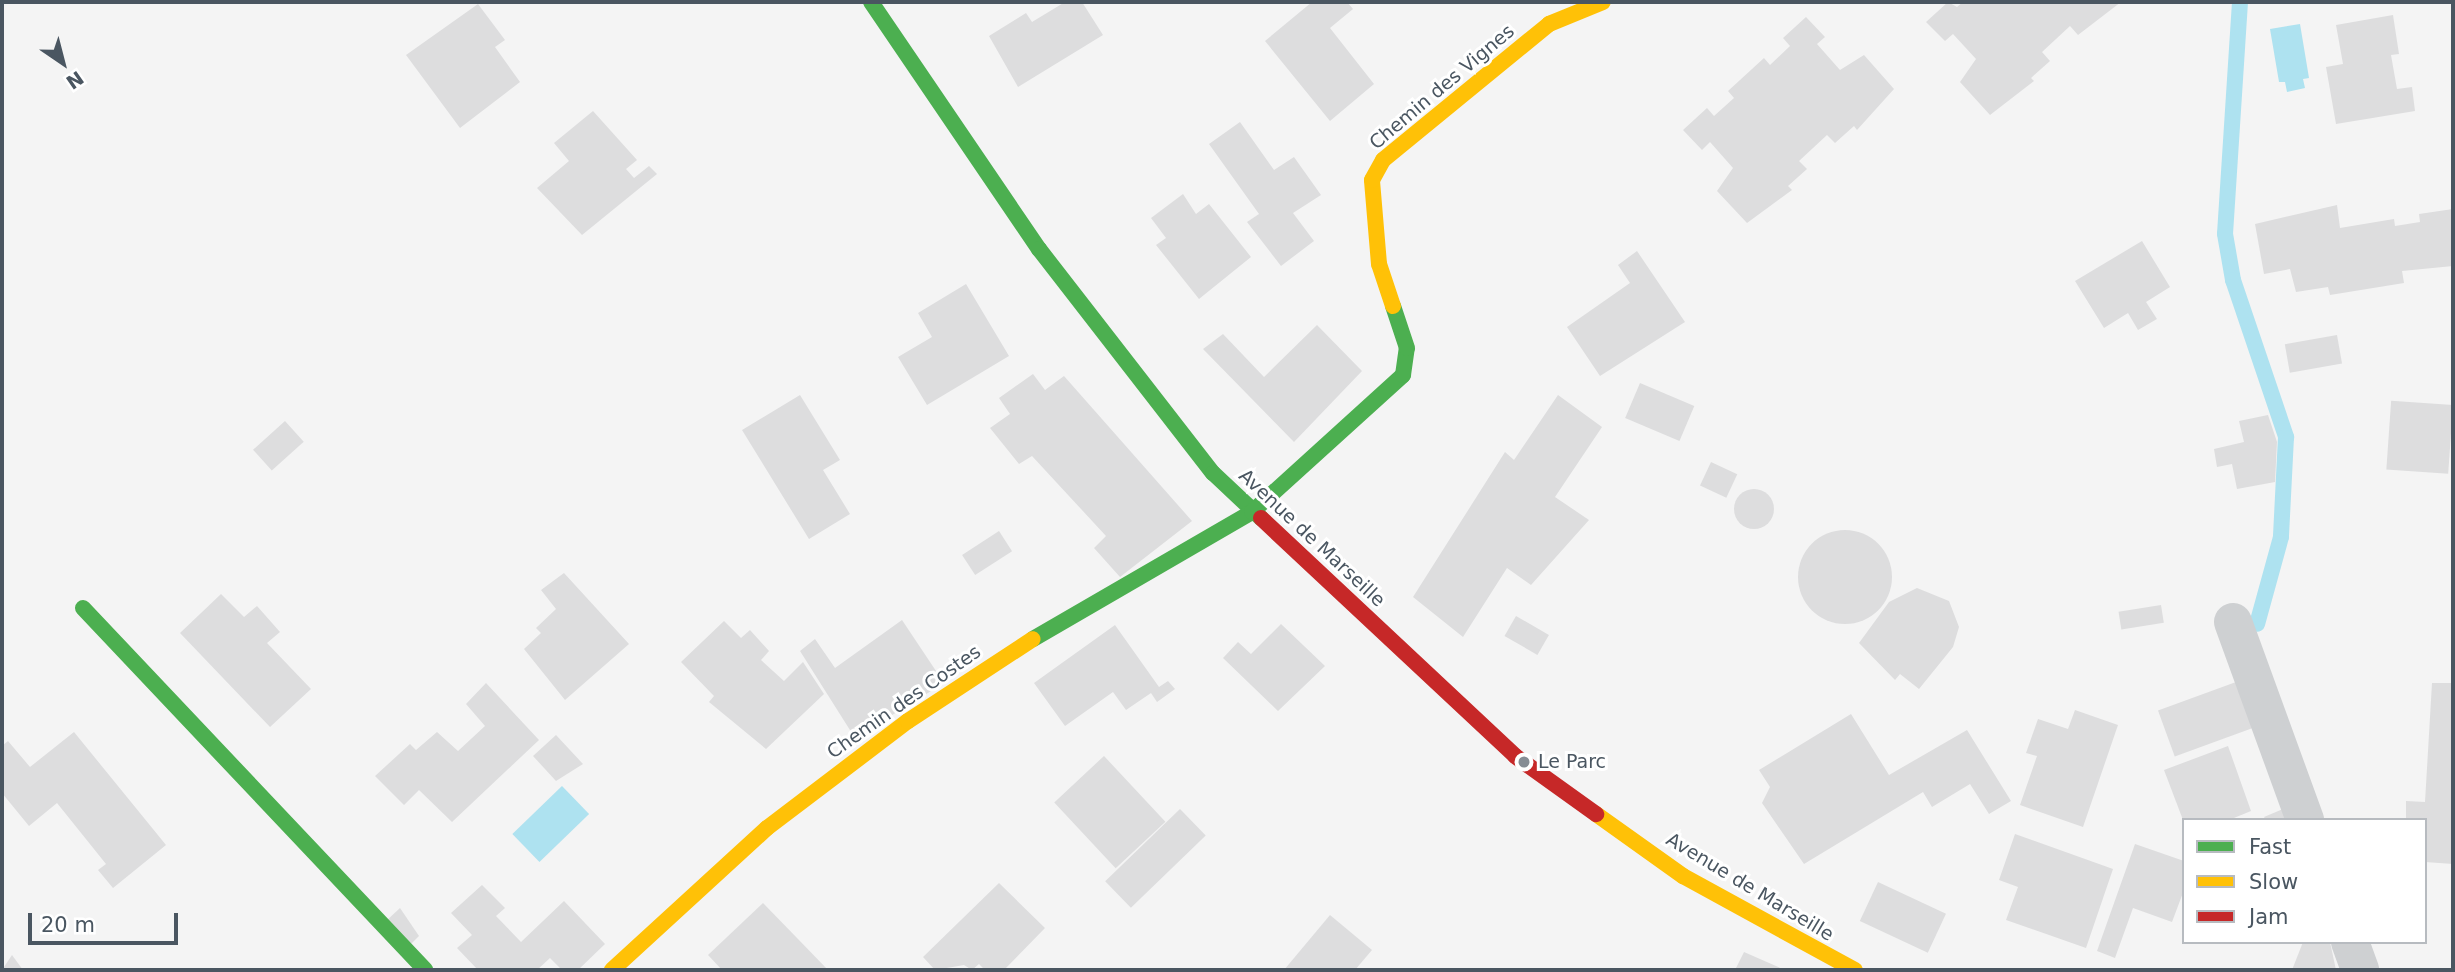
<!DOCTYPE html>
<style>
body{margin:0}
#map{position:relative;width:2455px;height:972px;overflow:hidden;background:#f4f4f4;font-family:"DejaVu Sans",sans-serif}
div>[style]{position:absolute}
.water>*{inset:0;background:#aee2f0;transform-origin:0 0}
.stream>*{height:16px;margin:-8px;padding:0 8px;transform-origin:8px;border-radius:8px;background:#aee2f0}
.building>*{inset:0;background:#ddddde;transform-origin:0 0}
.round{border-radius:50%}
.street>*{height:38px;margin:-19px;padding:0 19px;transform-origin:19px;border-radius:19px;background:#ced0d2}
.fast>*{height:16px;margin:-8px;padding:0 8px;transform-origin:8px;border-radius:8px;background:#4caf50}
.slow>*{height:16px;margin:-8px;padding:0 8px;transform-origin:8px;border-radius:8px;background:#ffc107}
.jam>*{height:16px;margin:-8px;padding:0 8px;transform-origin:8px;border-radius:8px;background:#c62828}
.dots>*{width:19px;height:19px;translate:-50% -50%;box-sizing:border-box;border:4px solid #fff;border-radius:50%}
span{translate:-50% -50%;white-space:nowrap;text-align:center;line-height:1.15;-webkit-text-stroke:6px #fff;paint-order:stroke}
.street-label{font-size:19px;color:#4a5661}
.poi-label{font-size:19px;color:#4a5661}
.left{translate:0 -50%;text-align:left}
.frame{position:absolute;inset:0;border:4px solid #4a5661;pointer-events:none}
.legend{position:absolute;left:2182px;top:818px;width:245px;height:126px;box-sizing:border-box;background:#fff;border:2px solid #b7bbc0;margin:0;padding:9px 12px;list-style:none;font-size:21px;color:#4a5661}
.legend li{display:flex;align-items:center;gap:14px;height:35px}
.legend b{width:35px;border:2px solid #b7bbc0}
.north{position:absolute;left:28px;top:28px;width:70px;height:70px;-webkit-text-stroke:5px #fff;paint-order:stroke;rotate:145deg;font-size:19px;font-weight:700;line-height:28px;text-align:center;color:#4a5661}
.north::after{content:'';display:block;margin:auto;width:24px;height:32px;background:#4a5661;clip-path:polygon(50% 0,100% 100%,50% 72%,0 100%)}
.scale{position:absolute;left:28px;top:913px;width:150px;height:32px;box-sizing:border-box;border:4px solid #4a5661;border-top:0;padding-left:9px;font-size:21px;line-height:24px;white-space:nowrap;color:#4a5661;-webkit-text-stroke:5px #fff;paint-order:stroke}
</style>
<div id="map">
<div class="water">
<div style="clip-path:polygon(2300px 24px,2309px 78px,2303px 79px,2305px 88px,2287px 92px,2285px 82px,2279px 82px,2270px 29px)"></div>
<div style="left:562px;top:786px;width:39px;height:69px;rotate:46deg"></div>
</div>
<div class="stream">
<div style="left:2240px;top:2px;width:232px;rotate:93.7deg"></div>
<div style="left:2225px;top:234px;width:47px;rotate:80.1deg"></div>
<div style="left:2233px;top:280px;width:166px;rotate:71.3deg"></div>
<div style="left:2286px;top:437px;width:100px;rotate:92.9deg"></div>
<div style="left:2281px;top:537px;width:90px;rotate:105.4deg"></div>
</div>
<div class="building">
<div style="clip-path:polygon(1065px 2px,1082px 2px,1103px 35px,1018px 87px,989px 36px,1026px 13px,1032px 22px)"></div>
<div style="clip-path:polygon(1312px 2px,1347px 2px,1353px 9px,1330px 28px,1374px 84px,1330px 121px,1265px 41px)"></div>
<div style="clip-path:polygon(1948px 2px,1957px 7px,1963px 2px,2121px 2px,2078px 35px,2070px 26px,2042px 52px,2050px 61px,2031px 78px,2034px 81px,1990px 115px,1960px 82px,1976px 59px,1953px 34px,1945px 41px,1926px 22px)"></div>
<div style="clip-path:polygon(478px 4px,505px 40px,495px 47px,520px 82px,460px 128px,406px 55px)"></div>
<div style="clip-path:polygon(2393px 15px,2399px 54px,2391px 55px,2397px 89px,2412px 87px,2415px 111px,2336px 124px,2326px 67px,2343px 64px,2336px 25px)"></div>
<div style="clip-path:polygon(1806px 17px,1825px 37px,1817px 44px,1840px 70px,1864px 55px,1894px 89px,1857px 130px,1854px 126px,1835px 143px,1827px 135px,1799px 161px,1807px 169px,1788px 186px,1792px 190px,1747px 223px,1717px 191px,1733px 168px,1710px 142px,1702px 150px,1683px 130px,1707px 108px,1714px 116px,1734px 98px,1728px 91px,1764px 58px,1770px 65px,1790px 46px,1783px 38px)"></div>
<div style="clip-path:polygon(593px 111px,637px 160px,626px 169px,634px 178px,649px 166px,657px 174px,582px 235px,537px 188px,569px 161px,554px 143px)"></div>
<div style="clip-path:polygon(1240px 122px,1274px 170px,1294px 157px,1321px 195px,1293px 213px,1314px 241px,1281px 266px,1247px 222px,1259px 214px,1209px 144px)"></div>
<div style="clip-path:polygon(1183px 194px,1196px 214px,1209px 204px,1251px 257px,1199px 299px,1156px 245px,1166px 238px,1151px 218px)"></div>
<div style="clip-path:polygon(2337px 205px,2340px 228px,2394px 219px,2395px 226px,2420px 222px,2419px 214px,2453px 209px,2453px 266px,2402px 271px,2404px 283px,2330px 295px,2328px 287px,2296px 292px,2290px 269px,2264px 274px,2255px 224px)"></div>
<div style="clip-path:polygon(2142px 241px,2170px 287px,2146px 302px,2157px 319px,2138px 330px,2128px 313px,2104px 328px,2075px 281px)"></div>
<div style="clip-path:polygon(1637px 251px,1685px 322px,1600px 376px,1567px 327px,1630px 283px,1618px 265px)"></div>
<div style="clip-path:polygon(966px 284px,1009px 356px,927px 405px,898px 357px,932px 337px,918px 313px)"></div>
<div style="clip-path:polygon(1317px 325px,1362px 371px,1294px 442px,1203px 349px,1223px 334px,1264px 377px)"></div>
<div style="left:2337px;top:335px;width:29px;height:53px;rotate:80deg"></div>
<div style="clip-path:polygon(1033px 374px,1045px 390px,1064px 376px,1192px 521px,1120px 577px,1094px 548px,1106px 536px,1032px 456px,1019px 464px,990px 428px,1010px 414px,999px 398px)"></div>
<div style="left:1640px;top:383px;width:59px;height:38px;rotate:23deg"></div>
<div style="clip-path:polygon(800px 395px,840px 460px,823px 470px,850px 514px,809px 539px,742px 430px)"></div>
<div style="clip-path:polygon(1558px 395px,1602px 427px,1555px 497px,1589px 520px,1531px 585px,1507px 568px,1463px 637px,1413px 597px,1505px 452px,1514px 460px)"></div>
<div style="left:2453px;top:405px;width:69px;height:62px;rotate:94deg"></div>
<div style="clip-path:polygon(2268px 415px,2277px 442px,2275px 482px,2237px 489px,2232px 464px,2217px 467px,2214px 449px,2244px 442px,2239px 421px)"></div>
<div style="left:285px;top:421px;width:28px;height:43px;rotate:48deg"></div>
<div style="left:1711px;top:462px;width:29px;height:26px;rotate:25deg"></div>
<div class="round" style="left:1734px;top:489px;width:40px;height:40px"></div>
<div class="round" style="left:1798px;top:530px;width:94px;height:94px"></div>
<div style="left:999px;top:531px;width:24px;height:44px;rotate:57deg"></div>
<div style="clip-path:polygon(564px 573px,629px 644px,565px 700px,524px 649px,541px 633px,536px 628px,556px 609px,541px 590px)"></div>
<div style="clip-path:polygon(1917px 588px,1949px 601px,1959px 627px,1953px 647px,1919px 689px,1900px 674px,1895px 680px,1859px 643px,1889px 602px)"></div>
<div style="clip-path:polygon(221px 594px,244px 617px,257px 606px,280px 632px,267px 643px,311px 689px,270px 727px,180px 633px)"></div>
<div style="left:2161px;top:605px;width:18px;height:43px;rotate:81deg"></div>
<div style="left:1516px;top:616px;width:38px;height:23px;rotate:30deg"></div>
<div style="clip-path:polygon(902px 620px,944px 683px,855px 738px,800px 651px,815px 639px,835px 668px)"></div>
<div style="clip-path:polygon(724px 621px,741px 638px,750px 630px,769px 651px,761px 660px,784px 681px,803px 662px,824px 694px,766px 749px,709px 702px,714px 696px,681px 662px)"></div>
<div style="clip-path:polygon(1281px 624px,1325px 666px,1278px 711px,1223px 658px,1238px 642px,1251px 654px)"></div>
<div style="clip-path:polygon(1115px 625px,1159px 687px,1168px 681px,1175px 689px,1157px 702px,1151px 693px,1126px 710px,1113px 692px,1065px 726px,1034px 683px)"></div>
<div style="left:2236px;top:682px;width:49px;height:83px;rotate:70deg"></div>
<div style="clip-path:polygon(486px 683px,539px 740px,452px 822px,419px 790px,404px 805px,375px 776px,410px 744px,416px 750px,437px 732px,458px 751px,485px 726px,466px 704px)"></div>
<div style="clip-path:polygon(2432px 683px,2453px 683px,2453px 864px,2425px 862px,2425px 820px,2406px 820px,2406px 801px,2425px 802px)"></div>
<div style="clip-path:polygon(2075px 710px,2118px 725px,2083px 827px,2020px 805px,2037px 756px,2026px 753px,2038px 719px,2068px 729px)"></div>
<div style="clip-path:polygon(1851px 714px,1889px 775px,1967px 730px,2011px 801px,1989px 814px,1970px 784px,1932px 807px,1923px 792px,1804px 864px,1762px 803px,1770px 787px,1759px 770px)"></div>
<div style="clip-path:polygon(74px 732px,166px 845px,113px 888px,98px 870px,106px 864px,57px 803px,29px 826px,2px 793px,2px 746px,8px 741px,30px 767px)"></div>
<div style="clip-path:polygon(556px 735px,583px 764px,556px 781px,533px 756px)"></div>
<div style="clip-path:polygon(2228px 746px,2251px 811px,2229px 820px,2183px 820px,2164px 770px)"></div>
<div style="left:1104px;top:756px;width:90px;height:68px;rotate:47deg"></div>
<div style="left:1180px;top:809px;width:37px;height:104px;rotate:46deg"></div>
<div style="clip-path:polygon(2283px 809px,2287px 820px,2266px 820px,2264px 817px)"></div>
<div style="clip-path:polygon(2015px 834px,2113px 869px,2086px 948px,2006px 920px,2018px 887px,1999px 880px)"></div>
<div style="clip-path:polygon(2135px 844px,2184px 861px,2184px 890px,2172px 922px,2133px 908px,2115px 958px,2097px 951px)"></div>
<div style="left:1878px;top:882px;width:75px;height:43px;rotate:25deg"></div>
<div style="clip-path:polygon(999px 883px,1045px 928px,1004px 970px,985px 970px,979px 964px,972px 970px,964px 965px,935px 970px,923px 957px)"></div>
<div style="clip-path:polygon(482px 885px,505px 908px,496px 916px,521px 942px,564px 901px,605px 944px,578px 970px,562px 970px,550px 958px,537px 970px,478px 970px,457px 948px,472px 935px,451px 913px)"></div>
<div style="clip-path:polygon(763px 903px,798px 939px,828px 970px,722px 970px,708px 955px)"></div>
<div style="clip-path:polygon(400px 908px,419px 936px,409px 946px,385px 922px)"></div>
<div style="clip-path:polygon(1330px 915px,1372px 950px,1355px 970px,1284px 970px)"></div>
<div style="clip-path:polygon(2303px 942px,2330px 942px,2336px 970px,2292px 970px)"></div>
<div style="clip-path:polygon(1744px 952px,1785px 970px,1735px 970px)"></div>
<div style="clip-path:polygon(12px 955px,23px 970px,2px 970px)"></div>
</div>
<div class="street">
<div style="left:2233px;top:622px;width:211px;rotate:70deg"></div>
<div style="left:2350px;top:942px;width:30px;rotate:70deg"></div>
</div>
<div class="fast">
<div style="left:871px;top:2px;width:299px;rotate:55.8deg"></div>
<div style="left:1039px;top:249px;width:284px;rotate:52.2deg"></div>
<div style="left:1213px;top:473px;width:66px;rotate:43.2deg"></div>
<div style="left:83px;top:608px;width:498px;rotate:46.6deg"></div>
<div style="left:1033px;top:639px;width:253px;rotate:-30.1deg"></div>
<div style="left:1252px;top:512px;width:204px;rotate:-42.2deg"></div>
<div style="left:1403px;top:375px;width:27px;rotate:-82deg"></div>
<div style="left:1407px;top:348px;width:44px;rotate:-108.4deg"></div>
</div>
<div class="slow">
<div style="left:1393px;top:306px;width:44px;rotate:-108.4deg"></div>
<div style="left:1379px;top:264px;width:84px;rotate:-94.8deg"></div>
<div style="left:1372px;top:180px;width:23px;rotate:-61deg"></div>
<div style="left:1383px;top:160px;width:215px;rotate:-39.3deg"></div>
<div style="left:1549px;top:24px;width:58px;rotate:-22.2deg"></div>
<div style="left:1596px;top:814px;width:107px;rotate:35.5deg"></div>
<div style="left:1683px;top:876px;width:196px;rotate:28.7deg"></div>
<div style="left:612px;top:970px;width:210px;rotate:-42.5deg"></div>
<div style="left:767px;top:828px;width:177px;rotate:-37.2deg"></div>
<div style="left:908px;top:721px;width:149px;rotate:-33.3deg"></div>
</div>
<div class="jam">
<div style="left:1261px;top:518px;width:348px;rotate:43.1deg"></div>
<div style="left:1515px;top:756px;width:100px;rotate:35.6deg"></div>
</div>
<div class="dots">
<div style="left:1524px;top:762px;background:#868d94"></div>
</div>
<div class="street-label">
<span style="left:1442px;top:87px;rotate:-40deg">Chemin des Vignes</span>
<span style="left:1312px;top:538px;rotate:43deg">Avenue de Marseille</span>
<span style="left:904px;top:702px;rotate:-35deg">Chemin des Costes</span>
<span style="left:1750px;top:887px;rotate:31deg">Avenue de Marseille</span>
</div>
<div class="poi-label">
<span class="left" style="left:1538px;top:762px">Le Parc</span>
</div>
<div class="frame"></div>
<ul class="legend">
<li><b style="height:9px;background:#4caf50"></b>Fast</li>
<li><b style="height:9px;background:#ffc107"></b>Slow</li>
<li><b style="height:9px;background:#c62828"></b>Jam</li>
</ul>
<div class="north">N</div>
<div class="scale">20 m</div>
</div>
